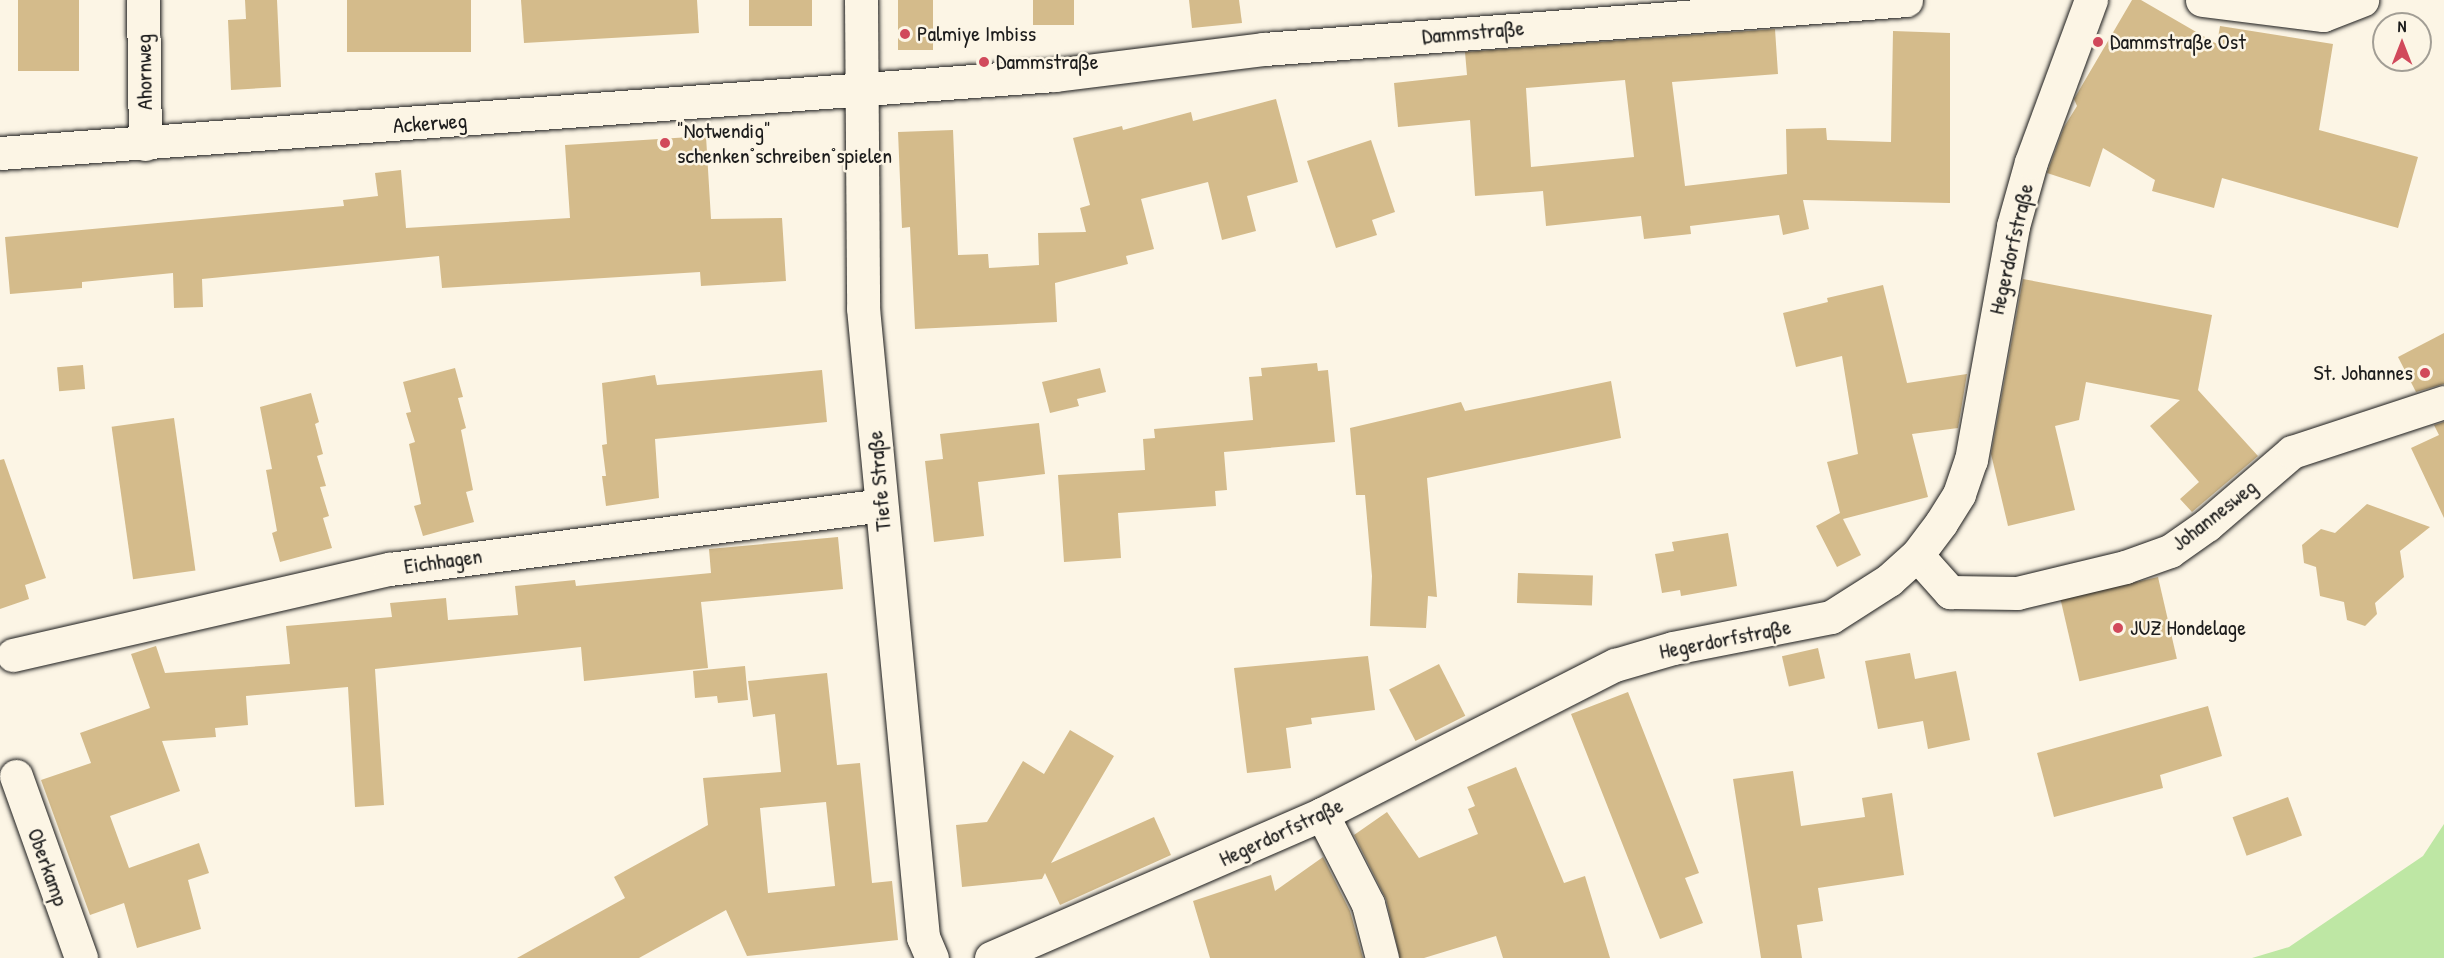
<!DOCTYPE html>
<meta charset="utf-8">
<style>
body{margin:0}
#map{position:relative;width:2444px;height:958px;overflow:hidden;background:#fcf5e5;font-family:"Patrick Hand",sans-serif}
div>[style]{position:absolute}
.green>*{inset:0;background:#bee7a4}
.building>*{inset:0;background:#d4bb8b;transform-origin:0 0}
.roads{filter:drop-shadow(0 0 2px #1c1c1c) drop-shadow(0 0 2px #1c1c1c)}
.minor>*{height:33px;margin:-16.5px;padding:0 16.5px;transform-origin:16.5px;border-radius:16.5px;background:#fcf5e5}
.major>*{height:33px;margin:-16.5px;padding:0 16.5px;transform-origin:16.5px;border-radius:16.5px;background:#fcf5e5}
.dots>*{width:16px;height:16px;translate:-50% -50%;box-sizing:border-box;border:3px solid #fcf5e5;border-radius:50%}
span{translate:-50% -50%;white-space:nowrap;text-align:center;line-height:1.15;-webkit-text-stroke:5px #fcf5e5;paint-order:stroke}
.street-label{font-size:22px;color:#1c1c1c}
.poi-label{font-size:22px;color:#1c1c1c}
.left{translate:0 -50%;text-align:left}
.right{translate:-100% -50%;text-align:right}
.north{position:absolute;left:2372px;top:12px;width:60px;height:60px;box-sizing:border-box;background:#fcf5e5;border:2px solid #a29e95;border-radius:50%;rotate:0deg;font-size:16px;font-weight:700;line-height:24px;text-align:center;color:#1c1c1c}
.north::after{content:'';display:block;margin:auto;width:21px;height:27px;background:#d1495b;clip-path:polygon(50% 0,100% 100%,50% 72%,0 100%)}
</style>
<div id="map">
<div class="green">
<div style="clip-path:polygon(2444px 824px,2444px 958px,2252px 958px,2289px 947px,2423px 856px)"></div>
</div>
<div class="building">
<div style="left:18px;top:0;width:61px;height:71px"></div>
<div style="clip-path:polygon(245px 0,277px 0,281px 87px,231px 90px,228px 20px,246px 19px)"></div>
<div style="left:347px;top:0;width:124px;height:52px"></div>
<div style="clip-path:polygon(521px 0,697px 0,699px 33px,524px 43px)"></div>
<div style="left:749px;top:0;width:63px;height:26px"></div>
<div style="left:898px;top:0;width:35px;height:50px"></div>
<div style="left:1033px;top:0;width:41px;height:25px"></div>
<div style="clip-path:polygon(1189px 0,1239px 0,1242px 23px,1192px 28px)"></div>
<div style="clip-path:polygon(2132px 0,2141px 0,2217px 44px,2220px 26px,2333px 44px,2319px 130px,2418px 157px,2398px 228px,2222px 178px,2214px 208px,2152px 191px,2155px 180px,2103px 148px,2090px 187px,2047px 173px,2064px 127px,2077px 106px,2074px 99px)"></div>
<div style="clip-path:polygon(evenodd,1775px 29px,1778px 74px,1672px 82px,1685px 186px,1787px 174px,1786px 129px,1826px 128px,1827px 140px,1891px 142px,1893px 31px,1950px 33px,1950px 203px,1803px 200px,1809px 229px,1783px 235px,1779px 215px,1690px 226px,1691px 234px,1644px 239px,1641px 216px,1546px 226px,1543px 191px,1475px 196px,1470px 120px,1398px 127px,1394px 83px,1467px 75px,1465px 52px,1775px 29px,1625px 80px,1634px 157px,1531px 167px,1526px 88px,1625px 80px)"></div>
<div style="clip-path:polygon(1276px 99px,1298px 182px,1247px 196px,1256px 231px,1222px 240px,1208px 182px,1141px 199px,1154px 249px,1126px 256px,1128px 264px,1055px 283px,1057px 322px,915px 329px,910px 227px,902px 228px,898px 132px,953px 130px,958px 255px,988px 254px,989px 268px,1039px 265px,1038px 233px,1086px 232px,1080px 208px,1090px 205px,1073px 138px,1122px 126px,1123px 130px,1191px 112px,1193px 121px)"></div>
<div style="clip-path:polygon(706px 136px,711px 219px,782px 218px,786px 281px,701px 286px,700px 272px,442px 288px,439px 256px,202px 279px,203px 307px,174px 308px,173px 273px,82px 282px,82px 288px,10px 294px,5px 237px,344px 206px,343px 200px,378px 196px,375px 173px,401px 170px,406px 228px,570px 218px,565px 145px)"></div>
<div style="clip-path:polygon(1371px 140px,1395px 212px,1372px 220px,1377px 235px,1336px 248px,1307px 161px)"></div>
<div style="clip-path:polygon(2023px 279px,2212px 315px,2198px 390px,2258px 456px,2192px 512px,2180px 499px,2199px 482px,2150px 426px,2180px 400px,2086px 382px,2079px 420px,2055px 426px,2075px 510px,2008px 526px,1991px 454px)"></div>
<div style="clip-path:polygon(1883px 285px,1907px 383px,1967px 374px,1958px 428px,1912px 434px,1928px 497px,1843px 519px,1861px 555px,1837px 567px,1816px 526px,1840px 513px,1827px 462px,1858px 454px,1842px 356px,1796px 367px,1783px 313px,1828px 302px,1827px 298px)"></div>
<div style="clip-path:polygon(2444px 333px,2444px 384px,2416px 392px,2398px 357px)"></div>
<div style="clip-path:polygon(1317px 363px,1318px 371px,1328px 370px,1335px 442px,1224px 452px,1227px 490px,1215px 491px,1216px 506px,1118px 513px,1121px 558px,1064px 562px,1058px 475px,1145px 470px,1143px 439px,1155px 438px,1154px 429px,1253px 420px,1249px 377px,1262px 376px,1261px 368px)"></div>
<div style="left:83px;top:365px;width:24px;height:26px;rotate:85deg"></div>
<div style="clip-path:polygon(455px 368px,463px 397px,458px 398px,466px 428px,461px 430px,473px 490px,466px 492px,474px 522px,423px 536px,414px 506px,421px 504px,409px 444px,415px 442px,406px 413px,411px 412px,403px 382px)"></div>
<div style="clip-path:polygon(1100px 368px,1106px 392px,1077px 399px,1079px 406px,1050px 413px,1042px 382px)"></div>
<div style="clip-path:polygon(822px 370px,827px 422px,655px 439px,659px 498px,606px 506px,602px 476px,606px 476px,602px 445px,607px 444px,602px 383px,655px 375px,657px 385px)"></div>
<div style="clip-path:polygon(1611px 381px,1621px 438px,1427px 478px,1437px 597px,1428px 596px,1426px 628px,1370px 626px,1372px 576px,1365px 495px,1356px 495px,1350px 428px,1461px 402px,1465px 411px)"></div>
<div style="clip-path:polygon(311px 393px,319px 422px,315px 424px,323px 454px,317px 456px,326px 486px,320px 487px,329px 516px,323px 518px,332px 548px,280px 562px,272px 533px,277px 531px,266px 470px,272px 469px,260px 407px)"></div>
<div style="left:174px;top:418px;width:154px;height:63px;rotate:82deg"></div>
<div style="clip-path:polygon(2444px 422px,2444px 518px,2411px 448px,2439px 435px,2434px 425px)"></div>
<div style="clip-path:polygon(1039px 423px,1045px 474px,978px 482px,984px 536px,934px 542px,925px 461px,943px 459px,940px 434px)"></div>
<div style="clip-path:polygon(4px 459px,46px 578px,25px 585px,29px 599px,0 609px,0 460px)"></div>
<div style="clip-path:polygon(2367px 504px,2430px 527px,2400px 551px,2404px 577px,2375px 603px,2377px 614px,2365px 626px,2347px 620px,2344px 602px,2320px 596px,2316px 567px,2304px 563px,2302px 545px,2321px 529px,2335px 533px)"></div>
<div style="clip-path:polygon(1728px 533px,1737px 586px,1681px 596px,1680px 590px,1662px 593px,1655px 554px,1674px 551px,1672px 542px)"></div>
<div style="clip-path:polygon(838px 537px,843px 589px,701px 602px,708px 668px,584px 681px,581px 647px,375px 669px,384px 805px,355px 807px,348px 687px,246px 696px,248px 725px,215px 728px,216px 737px,162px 741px,180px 791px,110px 816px,129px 868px,199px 843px,209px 873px,188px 880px,201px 929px,137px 948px,124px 903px,90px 915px,41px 780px,91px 763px,80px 733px,150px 708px,131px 654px,156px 646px,165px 673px,290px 664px,286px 626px,392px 617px,390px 603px,446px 598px,448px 620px,518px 615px,515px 586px,575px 580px,576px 586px,711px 573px,709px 549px)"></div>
<div style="left:1518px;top:573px;width:75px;height:30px;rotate:2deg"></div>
<div style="left:2158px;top:577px;width:84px;height:100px;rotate:77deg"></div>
<div style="left:1818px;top:648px;width:31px;height:37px;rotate:77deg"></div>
<div style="clip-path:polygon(1910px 653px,1915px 679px,1956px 671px,1970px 740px,1928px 749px,1923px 721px,1878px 729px,1865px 661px)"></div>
<div style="clip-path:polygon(1368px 656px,1375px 710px,1311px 718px,1312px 724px,1286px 728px,1291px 768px,1247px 773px,1234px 668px)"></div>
<div style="left:1439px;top:664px;width:58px;height:56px;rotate:63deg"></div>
<div style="clip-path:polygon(745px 666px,748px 700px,718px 703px,717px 696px,695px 698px,693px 671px)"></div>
<div style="clip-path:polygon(evenodd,827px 673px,837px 765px,860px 763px,872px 883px,892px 881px,898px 940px,747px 956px,726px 910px,639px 958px,517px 958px,625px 898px,614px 877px,708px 825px,703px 778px,781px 772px,775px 714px,753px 717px,748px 681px,827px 673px,826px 802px,835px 886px,768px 893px,760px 808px,826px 802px)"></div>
<div style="clip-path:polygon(1628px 692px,1699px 873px,1685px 878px,1703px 923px,1660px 939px,1571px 714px)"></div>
<div style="clip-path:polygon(2208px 706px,2222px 756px,2160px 775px,2163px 788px,2054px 817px,2037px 753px)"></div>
<div style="clip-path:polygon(1070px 730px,1114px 756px,1051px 863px,1154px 817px,1171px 855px,1060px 905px,1045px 873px,1042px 879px,962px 887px,956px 825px,987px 822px,1023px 761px,1044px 774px)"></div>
<div style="clip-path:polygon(1516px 767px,1564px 883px,1585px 876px,1610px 958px,1503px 958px,1496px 936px,1424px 958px,1400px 958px,1386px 899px,1354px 835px,1387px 812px,1419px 858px,1478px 834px,1468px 809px,1475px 806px,1467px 787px)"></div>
<div style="clip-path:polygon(1793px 771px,1801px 826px,1865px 817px,1862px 798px,1892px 793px,1904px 875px,1818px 888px,1823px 921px,1797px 925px,1802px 958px,1761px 958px,1733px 779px)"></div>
<div style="left:2288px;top:797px;width:41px;height:59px;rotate:70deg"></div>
<div style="clip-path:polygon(1323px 857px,1350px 911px,1363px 958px,1210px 958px,1193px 901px,1271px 875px,1275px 891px)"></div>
</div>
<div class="roads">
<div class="minor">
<div style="left:143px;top:0;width:144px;rotate:89.2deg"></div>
<div style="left:2202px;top:0;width:122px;rotate:7.1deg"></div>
<div style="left:2323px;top:15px;width:42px;rotate:-21deg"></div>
<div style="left:0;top:153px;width:1057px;rotate:-4.23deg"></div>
<div style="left:1054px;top:75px;width:212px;rotate:-7.1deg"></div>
<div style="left:1264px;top:49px;width:644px;rotate:-4.36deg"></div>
<div style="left:1917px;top:555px;width:50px;rotate:48.3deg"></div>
<div style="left:1950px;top:592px;width:67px;rotate:0.9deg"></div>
<div style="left:2017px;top:593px;width:111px;rotate:-13.5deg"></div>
<div style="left:2125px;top:567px;width:48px;rotate:-19.6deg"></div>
<div style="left:2170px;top:551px;width:45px;rotate:-35.1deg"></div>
<div style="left:2207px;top:525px;width:112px;rotate:-40.7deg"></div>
<div style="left:2292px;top:452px;width:160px;rotate:-18.2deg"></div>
<div style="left:13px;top:655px;width:387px;rotate:-12.9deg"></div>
<div style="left:390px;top:569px;width:495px;rotate:-7.4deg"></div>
<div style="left:16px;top:776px;width:193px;rotate:70.3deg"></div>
<div style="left:1322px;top:814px;width:101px;rotate:62.9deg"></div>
<div style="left:1368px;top:904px;width:56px;rotate:75.5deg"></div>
</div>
<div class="major">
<div style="left:861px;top:0;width:308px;rotate:89.6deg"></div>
<div style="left:863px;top:308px;width:632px;rotate:84.55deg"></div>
<div style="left:923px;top:937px;width:23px;rotate:67deg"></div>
<div style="left:991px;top:958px;width:361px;rotate:-23.5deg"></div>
<div style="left:1322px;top:814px;width:329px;rotate:-27deg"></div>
<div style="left:1615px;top:665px;width:60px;rotate:-16.3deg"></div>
<div style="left:1673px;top:648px;width:161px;rotate:-11.1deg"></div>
<div style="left:1831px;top:617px;width:69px;rotate:-32.5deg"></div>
<div style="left:1889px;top:580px;width:38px;rotate:-42deg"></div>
<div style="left:1917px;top:555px;width:40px;rotate:-53deg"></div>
<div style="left:1941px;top:523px;width:34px;rotate:-58deg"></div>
<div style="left:1959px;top:494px;width:36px;rotate:-71deg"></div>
<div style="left:1971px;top:460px;width:238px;rotate:-79.8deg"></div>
<div style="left:2013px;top:226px;width:66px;rotate:-74.3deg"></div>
<div style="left:2031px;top:162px;width:173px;rotate:-69.7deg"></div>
</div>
</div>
<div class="dots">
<div style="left:905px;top:34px;background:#d1495b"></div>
<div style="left:2098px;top:42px;background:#d1495b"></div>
<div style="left:984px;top:62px;background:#d1495b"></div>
<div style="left:665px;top:143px;background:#d1495b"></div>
<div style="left:2425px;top:373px;background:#d1495b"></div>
<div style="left:2118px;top:628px;background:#d1495b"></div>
</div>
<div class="street-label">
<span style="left:1473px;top:32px;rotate:-5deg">Dammstraße</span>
<span style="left:144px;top:72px;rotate:-91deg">Ahornweg</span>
<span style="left:430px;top:123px;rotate:-4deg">Ackerweg</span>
<span style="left:2011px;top:249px;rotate:-77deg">Hegerdorfstraße</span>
<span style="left:879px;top:481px;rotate:-95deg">Tiefe Straße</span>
<span style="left:2214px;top:515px;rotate:-38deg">Johannesweg</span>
<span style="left:443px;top:561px;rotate:-8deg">Eichhagen</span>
<span style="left:1725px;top:639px;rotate:-11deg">Hegerdorfstraße</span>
<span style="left:1281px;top:832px;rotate:-25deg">Hegerdorfstraße</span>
<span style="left:48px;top:867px;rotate:70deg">Oberkamp</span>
</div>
<div class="poi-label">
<span class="left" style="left:917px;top:34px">Palmiye Imbiss</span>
<span class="left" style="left:2110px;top:42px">Dammstraße Ost</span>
<span class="left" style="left:996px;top:62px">Dammstraße</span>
<span class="left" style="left:677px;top:143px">"Notwendig"<br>schenken°schreiben°spielen</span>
<span class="right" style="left:2413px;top:373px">St. Johannes</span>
<span class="left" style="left:2130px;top:628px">JUZ Hondelage</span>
</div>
<div class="north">N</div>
</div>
